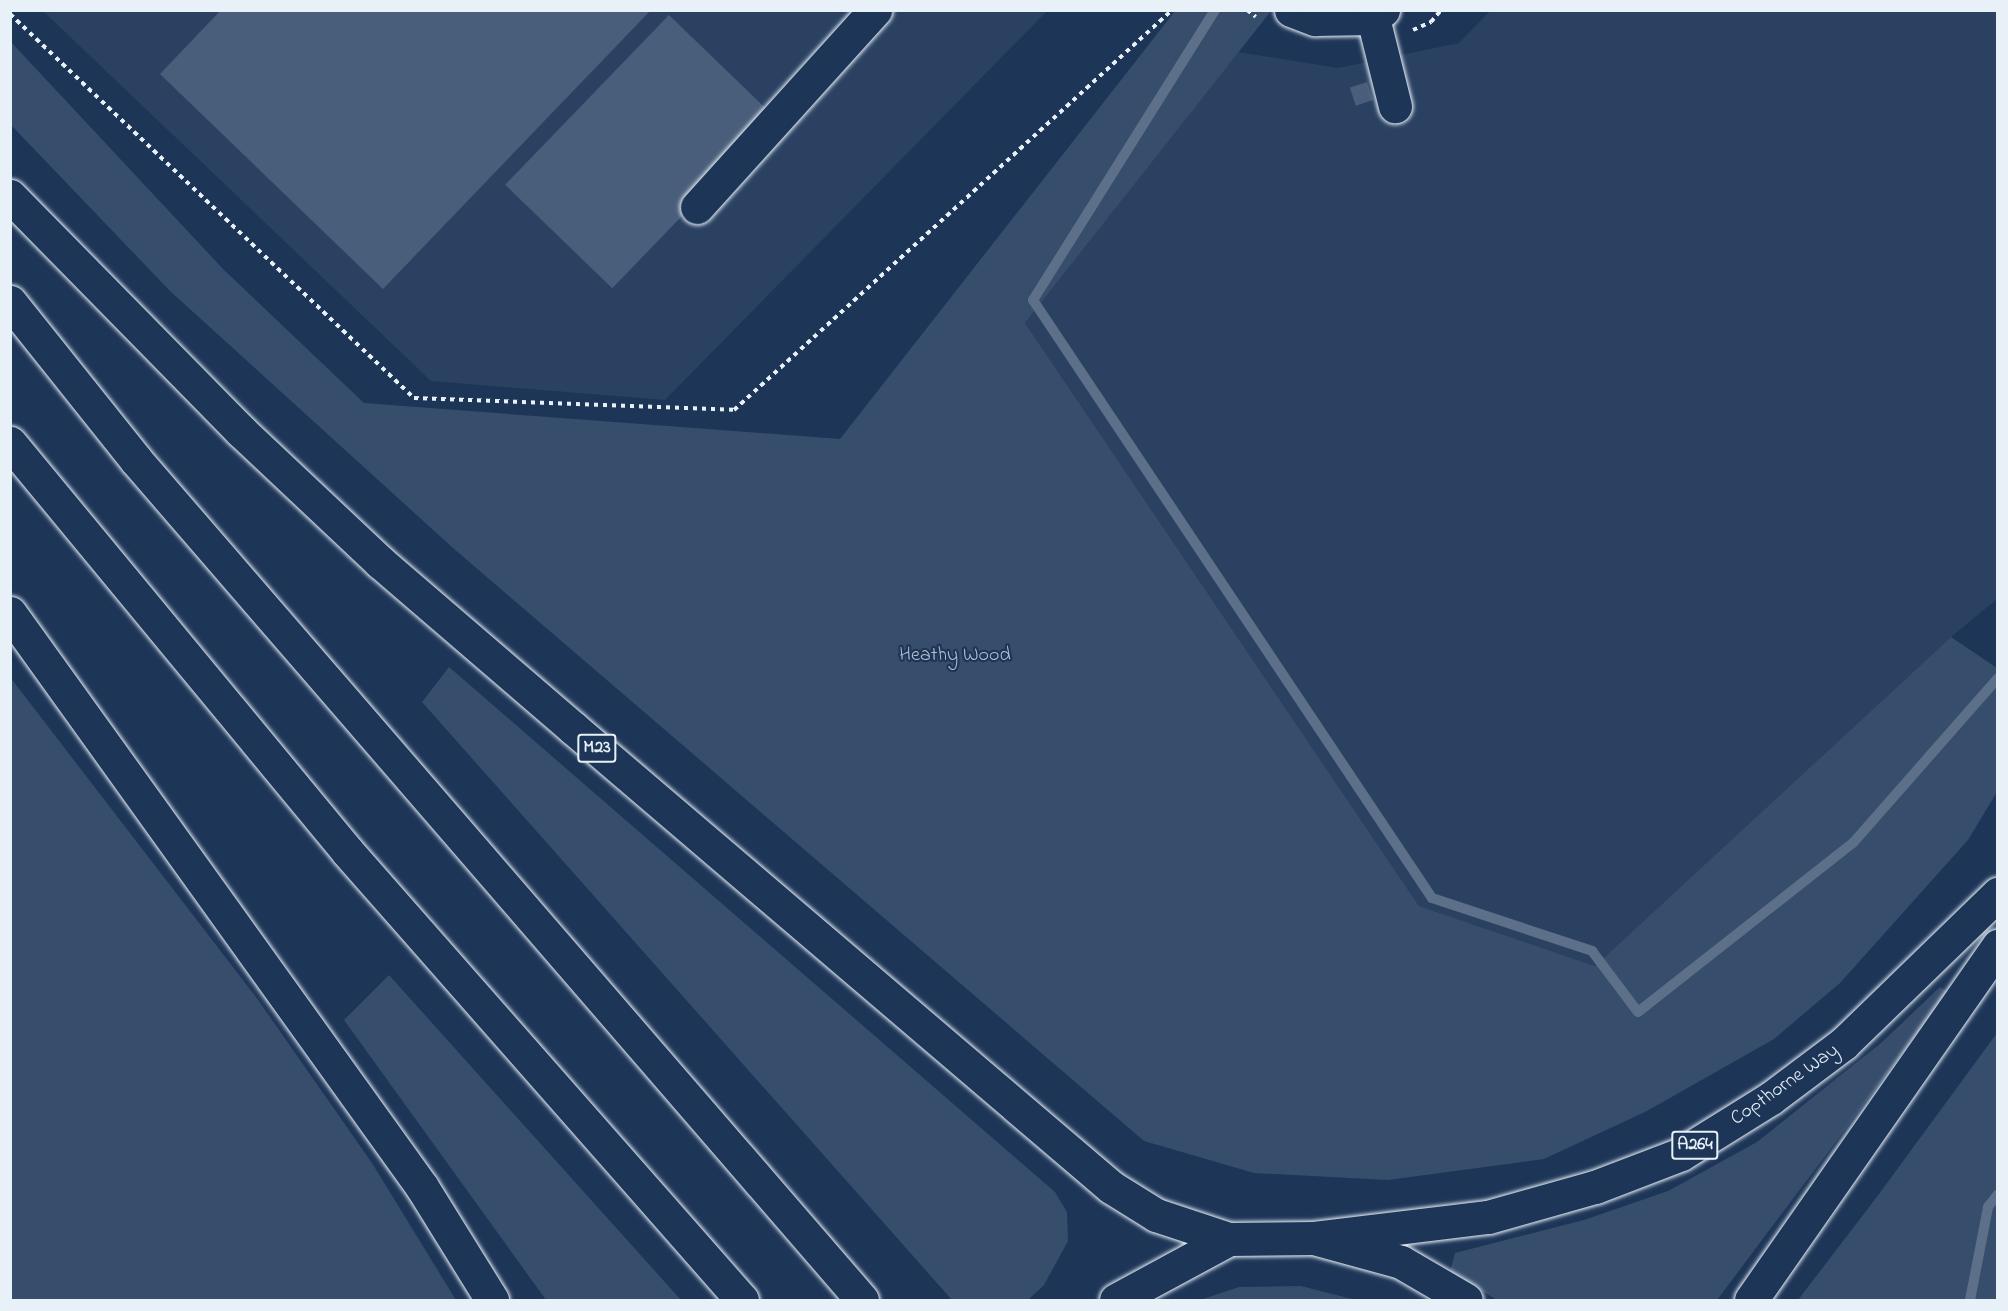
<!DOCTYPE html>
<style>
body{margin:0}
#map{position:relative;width:2008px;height:1311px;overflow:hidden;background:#1d3557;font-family:"Indie Flower",sans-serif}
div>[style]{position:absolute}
.built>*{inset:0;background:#2a4162}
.green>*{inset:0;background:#374d6c}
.stream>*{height:10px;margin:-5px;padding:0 5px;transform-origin:5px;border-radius:5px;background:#5d7089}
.building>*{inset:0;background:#495e7a;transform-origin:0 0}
.path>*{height:4px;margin-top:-2px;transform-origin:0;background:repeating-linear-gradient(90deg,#e8f1f8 0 4.5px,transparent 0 9px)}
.roads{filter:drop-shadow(0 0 2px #e8f1f8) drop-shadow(0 0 2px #e8f1f8)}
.minor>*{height:33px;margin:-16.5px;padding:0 16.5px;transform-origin:16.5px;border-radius:16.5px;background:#1d3557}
.highway>*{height:33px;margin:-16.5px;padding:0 16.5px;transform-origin:16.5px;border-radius:16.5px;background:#1d3557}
span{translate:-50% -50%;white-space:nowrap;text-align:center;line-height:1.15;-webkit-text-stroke:4.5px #1d3557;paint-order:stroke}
.shield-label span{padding:2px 4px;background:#1d3557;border:2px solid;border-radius:4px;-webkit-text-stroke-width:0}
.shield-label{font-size:18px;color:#e8f1f8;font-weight:700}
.park-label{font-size:20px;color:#b3c0ce}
.street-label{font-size:20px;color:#e8f1f8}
.frame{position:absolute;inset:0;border:12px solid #e8f1f8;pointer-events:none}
</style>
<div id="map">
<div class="built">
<div style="clip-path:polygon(43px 11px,1047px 11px,665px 400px,431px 381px)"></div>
<div style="clip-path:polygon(1490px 11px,1997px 11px,1997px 599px,1951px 637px,1595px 966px,1419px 906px,1025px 323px,1238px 52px,1338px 68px,1459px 43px)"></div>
</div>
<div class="green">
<div style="clip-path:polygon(1175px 11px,1271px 11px,1025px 323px,1419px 906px,1595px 966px,1951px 637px,1997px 668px,1997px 792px,1968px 840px,1840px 983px,1774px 1039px,1647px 1111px,1544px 1159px,1388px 1180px,1254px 1173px,1144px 1141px,453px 548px,170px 291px,11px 125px,11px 42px,223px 269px,364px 403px,840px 439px)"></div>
<div style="clip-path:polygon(449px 667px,1055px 1192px,1067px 1212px,1068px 1241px,1044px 1285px,1028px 1300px,952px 1300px,422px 702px)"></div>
<div style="clip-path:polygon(10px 677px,256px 997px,372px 1163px,456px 1300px,11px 1300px)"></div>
<div style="clip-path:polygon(389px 975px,681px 1300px,546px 1300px,344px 1020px)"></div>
<div style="clip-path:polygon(1940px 987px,1948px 992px,1717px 1300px,1497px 1300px,1450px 1272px,1455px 1253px,1584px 1220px,1668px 1191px,1757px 1142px,1881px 1043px)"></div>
<div style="clip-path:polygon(1997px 1033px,1997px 1300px,1798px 1300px,1879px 1194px)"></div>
<div style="clip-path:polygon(1301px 1286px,1356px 1300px,1200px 1300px,1239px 1287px)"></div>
</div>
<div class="stream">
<div style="left:1215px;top:10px;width:342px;rotate:122.1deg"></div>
<div style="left:1033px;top:300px;width:719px;rotate:56.29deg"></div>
<div style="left:1432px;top:898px;width:169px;rotate:18.3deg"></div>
<div style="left:1592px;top:951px;width:76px;rotate:53deg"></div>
<div style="left:1638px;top:1012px;width:273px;rotate:-38.2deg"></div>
<div style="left:1853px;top:843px;width:220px;rotate:-48.7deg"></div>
<div style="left:1970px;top:1300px;width:95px;rotate:-79deg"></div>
<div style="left:1988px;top:1207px;width:16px;rotate:-52deg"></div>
</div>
<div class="building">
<div style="clip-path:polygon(221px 10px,651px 10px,383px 289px,160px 74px)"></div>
<div style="left:669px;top:15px;width:149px;height:236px;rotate:44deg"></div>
<div style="left:1367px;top:82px;width:19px;height:18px;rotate:72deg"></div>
</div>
<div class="path">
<div style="left:1247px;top:10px;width:11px;rotate:38deg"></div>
<div style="left:10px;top:14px;width:557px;rotate:43.55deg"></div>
<div style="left:414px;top:398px;width:320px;rotate:2.1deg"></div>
<div style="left:734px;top:410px;width:593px;rotate:-42.4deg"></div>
<div style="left:1413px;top:30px;width:20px;rotate:-24deg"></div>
<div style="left:1431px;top:22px;width:16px;rotate:-50deg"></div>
</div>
<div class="roads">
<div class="minor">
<div style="left:1291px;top:10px;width:26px;rotate:21deg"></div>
<div style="left:1315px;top:19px;width:58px;rotate:-1deg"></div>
<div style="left:1373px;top:18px;width:13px;rotate:-39deg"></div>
<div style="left:1373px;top:18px;width:91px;rotate:76deg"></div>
<div style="left:697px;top:207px;width:266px;rotate:-47.9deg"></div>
</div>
<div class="highway">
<div style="left:10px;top:196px;width:330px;rotate:45.5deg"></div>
<div style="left:241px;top:431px;width:191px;rotate:43.3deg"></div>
<div style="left:380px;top:562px;width:255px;rotate:40.7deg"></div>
<div style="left:573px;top:728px;width:707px;rotate:40.47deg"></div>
<div style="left:1111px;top:1187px;width:53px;rotate:31.9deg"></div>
<div style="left:1156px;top:1215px;width:77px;rotate:18.2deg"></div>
<div style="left:10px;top:302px;width:202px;rotate:51.4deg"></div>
<div style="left:136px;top:460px;width:1110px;rotate:49.16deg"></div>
<div style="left:10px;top:443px;width:529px;rotate:50.44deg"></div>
<div style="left:347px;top:851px;width:598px;rotate:48.66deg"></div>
<div style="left:10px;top:613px;width:707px;rotate:54.33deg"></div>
<div style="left:422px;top:1187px;width:133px;rotate:58.2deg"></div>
<div style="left:1314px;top:1238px;width:175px;rotate:-6.9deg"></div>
<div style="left:1488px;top:1217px;width:111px;rotate:-15.7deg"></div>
<div style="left:1595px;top:1187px;width:92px;rotate:-21deg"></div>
<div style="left:1681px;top:1154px;width:106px;rotate:-31.9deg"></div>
<div style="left:1771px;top:1098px;width:90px;rotate:-36.9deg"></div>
<div style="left:1843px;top:1044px;width:216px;rotate:-44.1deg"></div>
<div style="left:1116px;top:1300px;width:128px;rotate:-28.4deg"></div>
<div style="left:1229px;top:1239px;width:85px;rotate:-0.7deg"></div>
<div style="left:1314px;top:1238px;width:90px;rotate:15.4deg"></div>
<div style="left:1401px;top:1262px;width:75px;rotate:30.3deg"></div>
<div style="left:1751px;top:1300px;width:432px;rotate:-55.1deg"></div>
</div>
</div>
<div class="shield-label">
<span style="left:597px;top:748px">M23</span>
<span style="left:1695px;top:1145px">A264</span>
</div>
<div class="park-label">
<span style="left:955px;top:655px">Heathy Wood</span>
</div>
<div class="street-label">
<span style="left:1785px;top:1085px;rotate:-35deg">Copthorne Way</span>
</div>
<div class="frame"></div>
</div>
